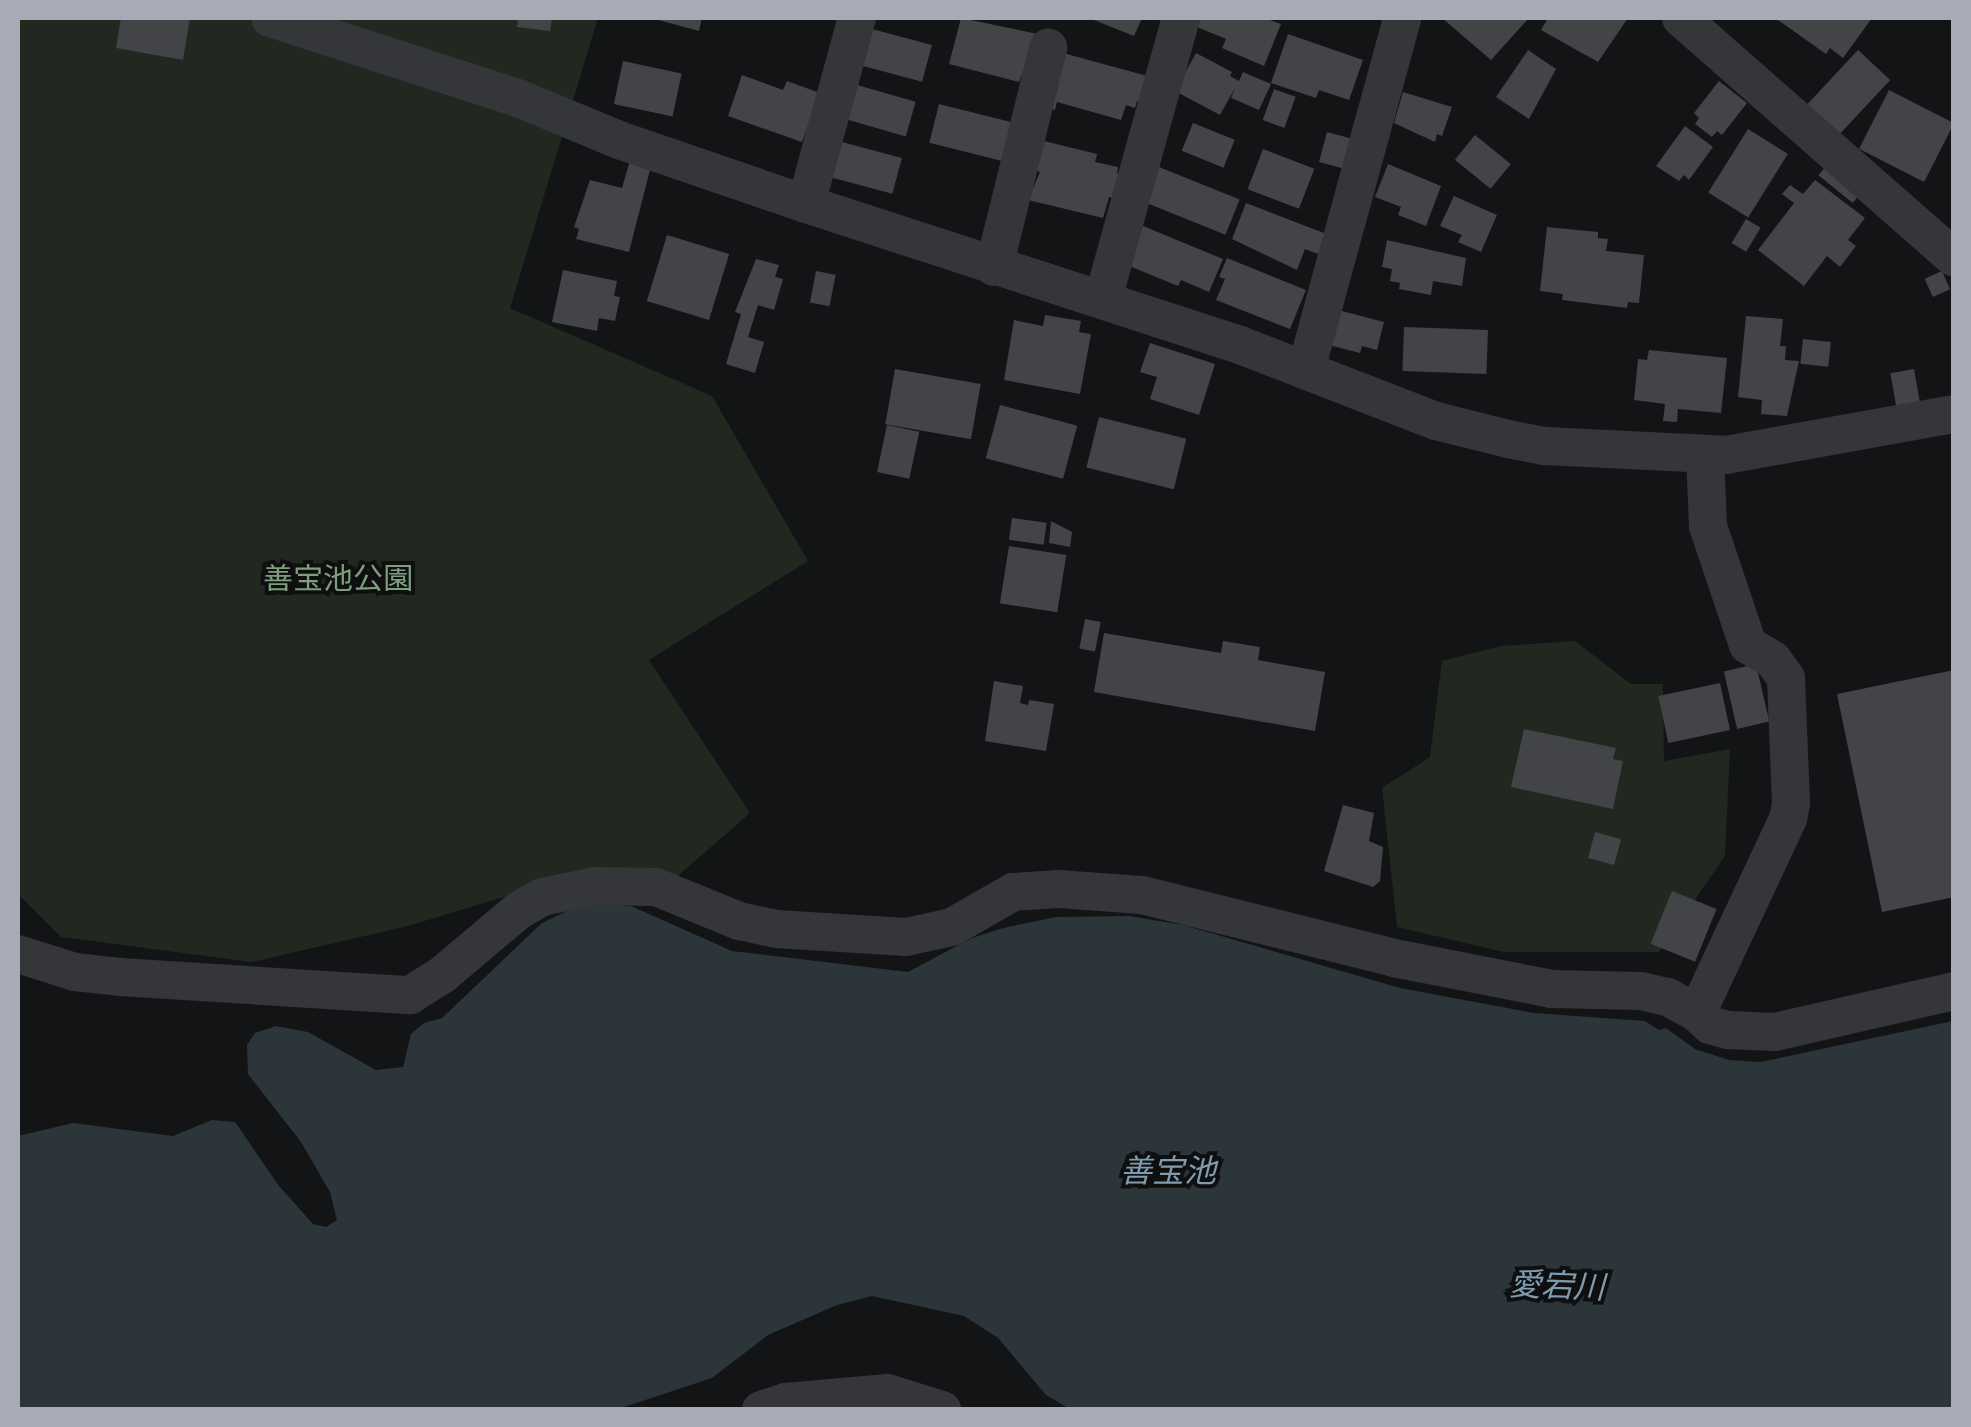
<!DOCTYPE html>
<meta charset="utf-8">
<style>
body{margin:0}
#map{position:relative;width:1971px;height:1427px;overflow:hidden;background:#131415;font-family:"Work Sans","Noto Sans JP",sans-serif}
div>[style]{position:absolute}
.green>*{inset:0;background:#202820}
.water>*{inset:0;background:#2c353a}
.building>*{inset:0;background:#434448;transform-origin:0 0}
.street>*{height:38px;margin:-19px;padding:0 19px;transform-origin:19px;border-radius:19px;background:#35363a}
span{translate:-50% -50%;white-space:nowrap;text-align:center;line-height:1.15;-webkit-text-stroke:8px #0f0f10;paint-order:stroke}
.park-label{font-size:30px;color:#7d9f7e}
.water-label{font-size:32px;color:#7e9baf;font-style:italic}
.frame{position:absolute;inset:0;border:20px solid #a6abb5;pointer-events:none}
</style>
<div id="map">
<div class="green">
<div style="clip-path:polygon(18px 18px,598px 18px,510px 308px,712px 396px,808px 561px,649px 660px,750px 813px,672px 881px,563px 879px,408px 926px,252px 962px,61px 937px,18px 894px)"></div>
<div style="clip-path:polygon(1575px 641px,1631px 684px,1663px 684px,1664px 761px,1730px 749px,1725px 856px,1659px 952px,1504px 952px,1397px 927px,1382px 788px,1430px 757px,1442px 661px,1502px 646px)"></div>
</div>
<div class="water">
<div style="clip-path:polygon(608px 904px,631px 906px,732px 951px,908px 972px,972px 938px,1003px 928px,1056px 917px,1129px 916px,1183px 925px,1400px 988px,1534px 1013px,1645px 1021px,1659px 1030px,1666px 1028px,1695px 1049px,1729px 1060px,1761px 1062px,1953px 1021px,1953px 1409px,1070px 1409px,1046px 1395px,998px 1338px,964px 1316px,872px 1296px,837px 1305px,768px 1335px,712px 1378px,618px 1409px,18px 1410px,18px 1136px,73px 1123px,173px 1136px,212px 1120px,235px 1122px,279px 1186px,313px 1224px,326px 1227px,337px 1220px,330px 1192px,301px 1142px,248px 1074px,247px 1045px,255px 1033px,276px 1026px,308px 1032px,376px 1070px,403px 1067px,411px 1034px,424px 1023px,442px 1018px,542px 923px,580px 905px)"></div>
</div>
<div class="building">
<div style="clip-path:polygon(121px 18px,190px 18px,183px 60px,116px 48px)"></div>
<div style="clip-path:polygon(511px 18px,552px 18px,550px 31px,517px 27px,518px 21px)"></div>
<div style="clip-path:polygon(651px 18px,702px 18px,699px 31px)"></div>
<div style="clip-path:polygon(961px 18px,1038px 34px,1019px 82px,949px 64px)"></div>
<div style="clip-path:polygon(1089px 18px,1142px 18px,1134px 36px)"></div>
<div style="clip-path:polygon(1201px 18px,1264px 18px,1281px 24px,1264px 66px,1222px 48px,1226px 39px,1197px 27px)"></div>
<div style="clip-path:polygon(1442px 18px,1529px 18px,1491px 60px)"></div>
<div style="clip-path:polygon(1548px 18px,1628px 18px,1598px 62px,1541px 30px)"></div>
<div style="clip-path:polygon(1775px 18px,1872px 18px,1843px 58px,1830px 48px,1826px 54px)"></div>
<div style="left:872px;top:29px;width:62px;height:38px;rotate:15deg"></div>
<div style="clip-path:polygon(1288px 34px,1363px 60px,1349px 100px,1319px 90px,1316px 98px,1271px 83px)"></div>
<div style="clip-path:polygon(1528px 50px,1556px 69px,1529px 119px,1496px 97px)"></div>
<div style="left:1858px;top:50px;width:44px;height:76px;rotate:43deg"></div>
<div style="clip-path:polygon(1063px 53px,1151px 77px,1144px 103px,1137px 101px,1135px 108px,1126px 105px,1121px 120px,1057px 102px,1055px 110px,1047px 108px)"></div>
<div style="clip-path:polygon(1196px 53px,1232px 72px,1230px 76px,1239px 81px,1243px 72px,1271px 84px,1259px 110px,1231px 98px,1235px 88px,1220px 115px,1175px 91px)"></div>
<div style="left:623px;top:61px;width:60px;height:44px;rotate:12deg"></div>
<div style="clip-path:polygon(742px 75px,783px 90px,787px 81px,820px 93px,802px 142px,728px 116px)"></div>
<div style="clip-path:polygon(1719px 81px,1747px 103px,1722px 135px,1717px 131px,1712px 137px,1695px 124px,1699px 118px,1694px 113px)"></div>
<div style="left:857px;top:85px;width:61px;height:36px;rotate:16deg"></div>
<div style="left:1274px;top:89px;width:23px;height:33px;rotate:20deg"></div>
<div style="left:1889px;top:90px;width:73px;height:66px;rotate:27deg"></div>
<div style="clip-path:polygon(1403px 92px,1452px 107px,1442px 136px,1437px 134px,1435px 142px,1394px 123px)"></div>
<div style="left:939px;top:104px;width:76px;height:40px;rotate:14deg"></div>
<div style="left:1193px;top:123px;width:45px;height:30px;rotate:22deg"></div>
<div style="clip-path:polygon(1685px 126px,1713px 147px,1689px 180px,1684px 175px,1679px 181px,1656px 166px)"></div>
<div style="left:1748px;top:129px;width:47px;height:75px;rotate:32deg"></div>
<div style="left:1327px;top:132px;width:30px;height:31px;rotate:15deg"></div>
<div style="left:1475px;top:135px;width:46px;height:32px;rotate:39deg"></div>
<div style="clip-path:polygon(1040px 140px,1097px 154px,1095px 162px,1118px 167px,1117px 173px,1122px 174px,1116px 199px,1109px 197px,1103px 218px,1028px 200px,1040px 172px,1033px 170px)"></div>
<div style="left:842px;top:142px;width:62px;height:37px;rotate:15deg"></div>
<div style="left:1263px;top:149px;width:55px;height:43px;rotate:21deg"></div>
<div style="clip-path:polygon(631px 157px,652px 162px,629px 252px,576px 239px,579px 229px,574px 227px,590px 180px,622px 188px)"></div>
<div style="clip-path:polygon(1388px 164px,1441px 186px,1426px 226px,1398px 215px,1401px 207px,1375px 197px)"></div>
<div style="left:1826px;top:166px;width:44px;height:12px;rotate:39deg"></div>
<div style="left:1159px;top:167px;width:87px;height:38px;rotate:22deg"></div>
<div style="clip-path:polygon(1815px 180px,1865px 218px,1848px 240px,1856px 246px,1840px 267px,1827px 256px,1804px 286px,1758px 250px,1794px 203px,1782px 194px,1790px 185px,1803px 194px)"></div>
<div style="clip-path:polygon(1454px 196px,1497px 215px,1481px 252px,1458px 242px,1462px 235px,1440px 226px)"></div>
<div style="clip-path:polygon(1246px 203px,1329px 235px,1321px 255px,1305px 249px,1297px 270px,1232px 239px)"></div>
<div style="left:1746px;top:219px;width:17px;height:28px;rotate:31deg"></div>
<div style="clip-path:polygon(1143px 226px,1223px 259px,1209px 292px,1181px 280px,1178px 286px,1127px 265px)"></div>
<div style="clip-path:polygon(1547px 227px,1598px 232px,1598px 238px,1608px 239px,1606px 251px,1644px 255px,1639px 303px,1628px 302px,1627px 308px,1562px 300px,1563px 294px,1540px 291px)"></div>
<div style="left:667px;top:235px;width:65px;height:69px;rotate:17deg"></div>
<div style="clip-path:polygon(1387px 240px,1466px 258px,1462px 286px,1433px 281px,1431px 295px,1399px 289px,1400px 283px,1390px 281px,1392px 269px,1382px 267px)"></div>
<div style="clip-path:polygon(1227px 258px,1306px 290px,1290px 329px,1216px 300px,1225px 279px,1219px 277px)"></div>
<div style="clip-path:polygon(756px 259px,779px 265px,775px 277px,783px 279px,774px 310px,758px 305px,748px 337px,764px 342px,755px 373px,726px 364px,741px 314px,735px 312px)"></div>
<div style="clip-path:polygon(563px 270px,617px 281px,614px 296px,620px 297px,615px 321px,599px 318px,597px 331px,552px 322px)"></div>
<div style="left:816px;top:271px;width:20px;height:32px;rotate:11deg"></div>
<div style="left:1942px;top:271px;width:20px;height:19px;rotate:66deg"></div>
<div style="clip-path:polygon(1338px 310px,1384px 322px,1377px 350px,1362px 346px,1360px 353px,1329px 345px)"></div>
<div style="clip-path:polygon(1045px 315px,1081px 321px,1079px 332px,1091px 334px,1080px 394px,1004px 380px,1014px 320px,1043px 326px)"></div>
<div style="clip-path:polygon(1746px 316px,1783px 319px,1780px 346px,1786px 346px,1785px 360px,1799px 361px,1787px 416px,1761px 414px,1762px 400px,1738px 397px)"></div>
<div style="left:1404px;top:327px;width:84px;height:44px;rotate:2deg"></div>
<div style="left:1803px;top:339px;width:28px;height:25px;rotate:6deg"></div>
<div style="clip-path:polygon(1150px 343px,1215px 364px,1199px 415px,1150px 399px,1157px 377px,1140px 372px)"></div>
<div style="clip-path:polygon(1649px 350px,1727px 358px,1721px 413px,1678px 409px,1677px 422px,1663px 421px,1665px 404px,1634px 400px,1638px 359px,1647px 360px)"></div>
<div style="left:895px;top:369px;width:87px;height:56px;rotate:10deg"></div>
<div style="left:1914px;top:369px;width:35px;height:24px;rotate:80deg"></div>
<div style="left:1000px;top:405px;width:80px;height:55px;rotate:15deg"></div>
<div style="left:1099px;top:417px;width:90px;height:52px;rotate:14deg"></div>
<div style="left:887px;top:425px;width:33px;height:48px;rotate:12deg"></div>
<div style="left:1012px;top:518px;width:35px;height:22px;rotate:8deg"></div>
<div style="clip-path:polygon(1051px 521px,1072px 532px,1070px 547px,1049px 543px)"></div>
<div style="left:1009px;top:546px;width:58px;height:58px;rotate:9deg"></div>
<div style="left:1085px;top:619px;width:16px;height:30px;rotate:11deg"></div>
<div style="clip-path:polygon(1104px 633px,1221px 653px,1223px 641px,1260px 647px,1258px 660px,1325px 672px,1315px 731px,1094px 692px)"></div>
<div style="left:1756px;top:664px;width:59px;height:33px;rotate:77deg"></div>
<div style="clip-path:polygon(1954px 670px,1954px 897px,1882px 912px,1837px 694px)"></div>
<div style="clip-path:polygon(994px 681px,1023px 686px,1020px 703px,1028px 705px,1029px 700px,1054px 704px,1046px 751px,985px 741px)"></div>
<div style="left:1720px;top:683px;width:48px;height:63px;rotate:78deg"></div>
<div style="clip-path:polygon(1524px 729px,1616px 748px,1613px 759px,1623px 761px,1613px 809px,1511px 787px)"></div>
<div style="clip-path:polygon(1343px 805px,1374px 813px,1369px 841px,1383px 847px,1380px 881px,1373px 887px,1324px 871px)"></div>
<div style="left:1595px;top:832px;width:27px;height:27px;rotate:15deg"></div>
<div style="left:1672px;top:891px;width:48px;height:57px;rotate:22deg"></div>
</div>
<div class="street">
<div style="left:270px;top:18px;width:261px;rotate:17.9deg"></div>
<div style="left:518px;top:98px;width:109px;rotate:22.6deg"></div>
<div style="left:619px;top:140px;width:198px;rotate:18.9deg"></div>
<div style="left:806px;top:204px;width:456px;rotate:18deg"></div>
<div style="left:1240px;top:345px;width:210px;rotate:21.2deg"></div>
<div style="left:1436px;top:421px;width:74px;rotate:14deg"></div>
<div style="left:1508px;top:439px;width:38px;rotate:11deg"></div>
<div style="left:1545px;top:446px;width:181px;rotate:2.8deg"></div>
<div style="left:1726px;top:455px;width:232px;rotate:-10.2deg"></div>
<div style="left:1681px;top:18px;width:363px;rotate:41.3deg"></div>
<div style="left:806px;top:204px;width:193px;rotate:-74.7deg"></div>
<div style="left:994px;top:267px;width:226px;rotate:-76.1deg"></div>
<div style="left:1103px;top:299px;width:292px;rotate:-74.5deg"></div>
<div style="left:1306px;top:370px;width:365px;rotate:-74.7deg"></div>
<div style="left:18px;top:954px;width:60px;rotate:17.5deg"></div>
<div style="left:75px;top:972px;width:45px;rotate:6.3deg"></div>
<div style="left:120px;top:977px;width:291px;rotate:3.6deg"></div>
<div style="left:410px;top:995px;width:38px;rotate:-32deg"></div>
<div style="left:442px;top:975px;width:99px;rotate:-40.1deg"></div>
<div style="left:518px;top:911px;width:28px;rotate:-30deg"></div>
<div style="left:542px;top:897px;width:54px;rotate:-11.7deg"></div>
<div style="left:595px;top:886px;width:61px;rotate:0.9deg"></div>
<div style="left:656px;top:887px;width:90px;rotate:22.3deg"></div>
<div style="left:739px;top:921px;width:38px;rotate:12deg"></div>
<div style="left:776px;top:929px;width:130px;rotate:3.5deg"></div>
<div style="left:906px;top:937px;width:47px;rotate:-12.3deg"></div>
<div style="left:952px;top:927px;width:70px;rotate:-29.8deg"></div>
<div style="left:1013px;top:892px;width:45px;rotate:-3.8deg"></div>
<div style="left:1058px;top:889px;width:84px;rotate:4.1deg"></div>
<div style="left:1142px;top:895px;width:260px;rotate:14deg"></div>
<div style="left:1394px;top:958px;width:161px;rotate:11.1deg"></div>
<div style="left:1552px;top:989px;width:89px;rotate:1.3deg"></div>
<div style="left:1641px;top:991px;width:28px;rotate:13deg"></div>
<div style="left:1668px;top:997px;width:33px;rotate:29deg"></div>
<div style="left:1697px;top:1013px;width:18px;rotate:43deg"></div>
<div style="left:1710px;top:1025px;width:19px;rotate:16deg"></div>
<div style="left:1728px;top:1030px;width:47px;rotate:2.4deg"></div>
<div style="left:1775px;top:1032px;width:184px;rotate:-12.9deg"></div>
<div style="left:1697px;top:1013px;width:214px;rotate:-64.9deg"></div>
<div style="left:1788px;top:819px;width:16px;rotate:-79deg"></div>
<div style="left:1791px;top:803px;width:125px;rotate:-92.3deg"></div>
<div style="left:1786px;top:678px;width:22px;rotate:-126deg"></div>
<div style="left:1773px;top:660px;width:29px;rotate:-149deg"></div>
<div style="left:1748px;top:645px;width:126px;rotate:-108.6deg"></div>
<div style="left:1708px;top:526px;width:71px;rotate:-92.4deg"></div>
<div style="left:761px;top:1410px;width:25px;rotate:-18deg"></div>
<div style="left:785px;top:1402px;width:103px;rotate:-5deg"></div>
<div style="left:888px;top:1393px;width:57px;rotate:17.5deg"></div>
</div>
<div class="park-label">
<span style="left:338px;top:579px">善宝池公園</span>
</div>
<div class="water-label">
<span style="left:1168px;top:1171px">善宝池</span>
<span style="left:1557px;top:1286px;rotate:2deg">愛宕川</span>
</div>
<div class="frame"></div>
</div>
